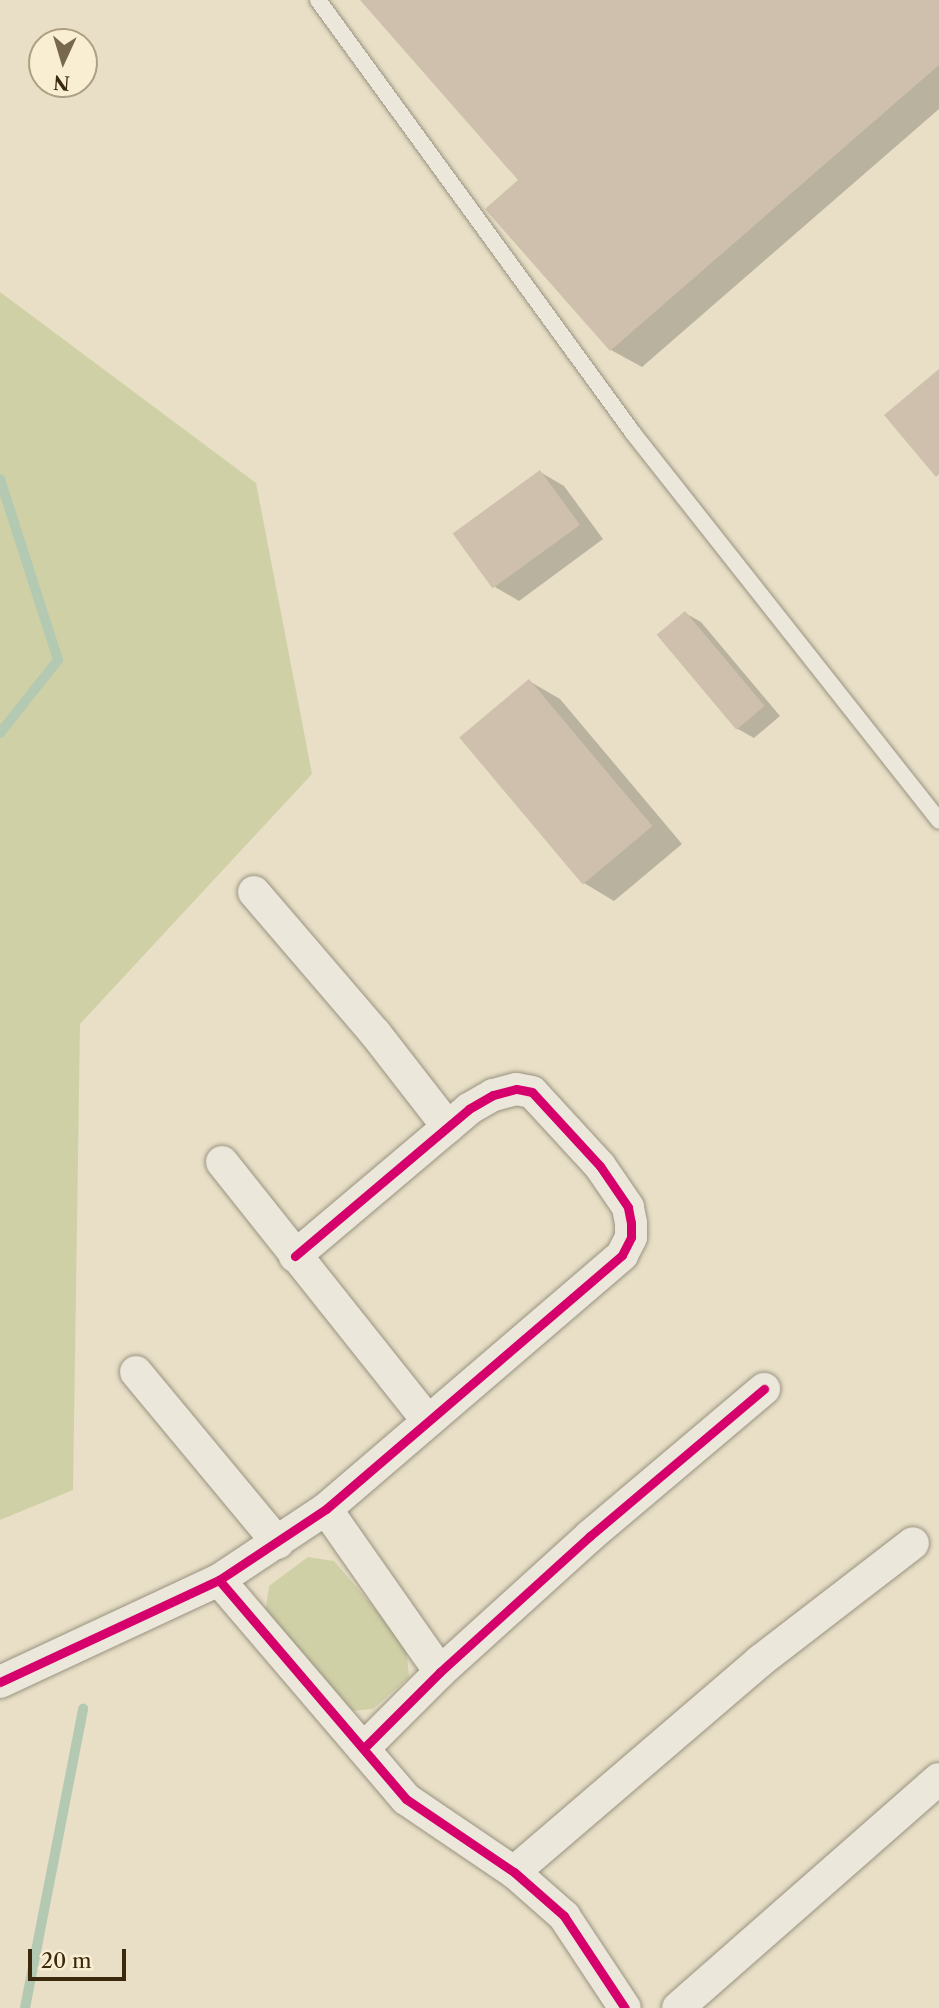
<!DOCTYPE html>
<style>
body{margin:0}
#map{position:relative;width:939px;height:2008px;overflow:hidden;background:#e8dfc6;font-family:"Libre Caslon Text",serif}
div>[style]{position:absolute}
.green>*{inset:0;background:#d0d0a7}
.shadow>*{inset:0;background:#0003}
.stream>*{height:10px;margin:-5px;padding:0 5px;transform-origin:5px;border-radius:5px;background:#b4c9b2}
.building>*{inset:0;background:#cec0ac;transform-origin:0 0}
.roads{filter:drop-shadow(0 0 2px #9a9281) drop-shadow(0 0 2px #9a9281)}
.lane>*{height:16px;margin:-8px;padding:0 8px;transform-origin:8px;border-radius:8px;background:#ebe7da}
.street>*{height:32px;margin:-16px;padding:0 16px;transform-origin:16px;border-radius:16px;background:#ebe7da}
.cycleway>*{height:9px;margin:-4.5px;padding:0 4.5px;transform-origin:4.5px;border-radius:4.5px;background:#d6006c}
span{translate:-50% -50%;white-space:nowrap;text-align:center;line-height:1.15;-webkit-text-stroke:6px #f9eed1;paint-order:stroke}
.north{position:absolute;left:28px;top:28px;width:70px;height:70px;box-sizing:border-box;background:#f9eed1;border:2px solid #ad9f83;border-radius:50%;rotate:184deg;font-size:19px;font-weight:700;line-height:28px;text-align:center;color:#3b290e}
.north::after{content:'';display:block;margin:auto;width:24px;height:32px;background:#78694e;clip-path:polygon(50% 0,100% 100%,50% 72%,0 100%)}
.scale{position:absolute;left:28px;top:1949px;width:98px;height:32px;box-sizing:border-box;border:4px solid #3b290e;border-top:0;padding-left:9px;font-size:21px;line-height:24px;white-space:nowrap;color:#3b290e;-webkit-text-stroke:5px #f9eed1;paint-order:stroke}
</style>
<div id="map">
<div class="green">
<div style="clip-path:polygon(0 292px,256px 483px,312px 774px,80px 1024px,73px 1490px,0 1520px)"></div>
<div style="clip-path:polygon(308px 1557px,334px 1561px,406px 1645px,409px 1677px,373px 1709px,350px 1711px,265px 1615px,269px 1586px)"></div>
</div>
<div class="shadow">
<div style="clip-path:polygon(362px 0,939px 0,939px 109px,642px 367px,611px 350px,520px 180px)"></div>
<div style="clip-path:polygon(540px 472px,564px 486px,603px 539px,519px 601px,495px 587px)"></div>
<div style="clip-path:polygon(685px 613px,701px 622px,780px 716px,754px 738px,738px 729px,658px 634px)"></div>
<div style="clip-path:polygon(529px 681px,560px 699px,682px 844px,614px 901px,584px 883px)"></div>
</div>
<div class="stream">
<div style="left:0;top:479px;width:190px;rotate:72.2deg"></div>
<div style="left:58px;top:660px;width:93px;rotate:128.5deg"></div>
<div style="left:25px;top:2008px;width:305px;rotate:-79deg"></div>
</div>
<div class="building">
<div style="clip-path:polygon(360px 0,939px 0,939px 65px,610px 351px,485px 209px,518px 180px)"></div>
<div style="clip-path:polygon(939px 369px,939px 474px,936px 477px,884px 415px)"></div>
<div style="left:540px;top:470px;width:68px;height:108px;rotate:54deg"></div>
<div style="left:685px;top:611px;width:124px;height:37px;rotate:50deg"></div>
<div style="left:529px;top:679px;width:192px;height:91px;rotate:50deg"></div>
</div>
<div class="roads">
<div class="lane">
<div style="left:318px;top:0;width:535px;rotate:53.96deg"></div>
<div style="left:633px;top:433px;width:494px;rotate:51.7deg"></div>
</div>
<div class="street">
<div style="left:254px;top:892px;width:186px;rotate:49.4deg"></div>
<div style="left:375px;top:1033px;width:119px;rotate:52.2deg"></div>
<div style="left:222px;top:1162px;width:330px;rotate:51.5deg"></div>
<div style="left:136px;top:1372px;width:222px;rotate:50.3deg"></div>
<div style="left:326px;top:1509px;width:199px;rotate:55deg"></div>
<div style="left:219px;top:1580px;width:288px;rotate:49.5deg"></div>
<div style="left:406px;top:1799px;width:130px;rotate:34.1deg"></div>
<div style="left:514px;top:1872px;width:67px;rotate:41.3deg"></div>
<div style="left:564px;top:1916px;width:110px;rotate:56.5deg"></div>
<div style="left:0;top:1682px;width:242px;rotate:-25deg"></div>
<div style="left:219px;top:1580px;width:128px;rotate:-33.6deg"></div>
<div style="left:326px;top:1509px;width:390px;rotate:-40.6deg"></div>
<div style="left:622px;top:1255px;width:20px;rotate:-63deg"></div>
<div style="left:631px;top:1237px;width:14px;rotate:-90deg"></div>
<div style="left:631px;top:1223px;width:16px;rotate:-101deg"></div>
<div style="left:628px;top:1207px;width:50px;rotate:-124.3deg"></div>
<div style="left:600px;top:1166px;width:100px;rotate:-132.6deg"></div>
<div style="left:532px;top:1092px;width:16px;rotate:-169deg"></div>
<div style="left:516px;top:1089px;width:24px;rotate:165deg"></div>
<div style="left:493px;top:1095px;width:28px;rotate:150deg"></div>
<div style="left:469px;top:1109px;width:228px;rotate:139.8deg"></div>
<div style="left:364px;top:1748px;width:107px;rotate:-45deg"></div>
<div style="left:440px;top:1672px;width:202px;rotate:-42.2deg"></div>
<div style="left:590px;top:1536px;width:228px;rotate:-40.2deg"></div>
<div style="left:514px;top:1872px;width:324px;rotate:-40.6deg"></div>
<div style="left:760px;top:1661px;width:193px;rotate:-37.6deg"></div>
<div style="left:678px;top:2008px;width:347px;rotate:-41.3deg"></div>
</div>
</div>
<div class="cycleway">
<div style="left:219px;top:1580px;width:288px;rotate:49.5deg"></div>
<div style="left:406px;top:1799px;width:130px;rotate:34.1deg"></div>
<div style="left:514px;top:1872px;width:67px;rotate:41.3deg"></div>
<div style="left:564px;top:1916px;width:110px;rotate:56.5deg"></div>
<div style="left:0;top:1682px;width:242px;rotate:-25deg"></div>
<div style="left:219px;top:1580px;width:128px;rotate:-33.6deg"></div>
<div style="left:326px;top:1509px;width:390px;rotate:-40.6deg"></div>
<div style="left:622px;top:1255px;width:20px;rotate:-63deg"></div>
<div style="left:631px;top:1237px;width:14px;rotate:-90deg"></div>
<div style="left:631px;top:1223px;width:16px;rotate:-101deg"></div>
<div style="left:628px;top:1207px;width:50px;rotate:-124.3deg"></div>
<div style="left:600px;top:1166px;width:100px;rotate:-132.6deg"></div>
<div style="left:532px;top:1092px;width:16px;rotate:-169deg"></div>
<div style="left:516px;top:1089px;width:24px;rotate:165deg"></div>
<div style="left:493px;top:1095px;width:28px;rotate:150deg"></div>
<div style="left:469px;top:1109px;width:228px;rotate:139.8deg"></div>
<div style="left:364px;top:1748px;width:107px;rotate:-45deg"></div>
<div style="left:440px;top:1672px;width:202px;rotate:-42.2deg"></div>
<div style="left:590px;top:1536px;width:228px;rotate:-40.2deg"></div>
</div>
<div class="north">N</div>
<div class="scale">20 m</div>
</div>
